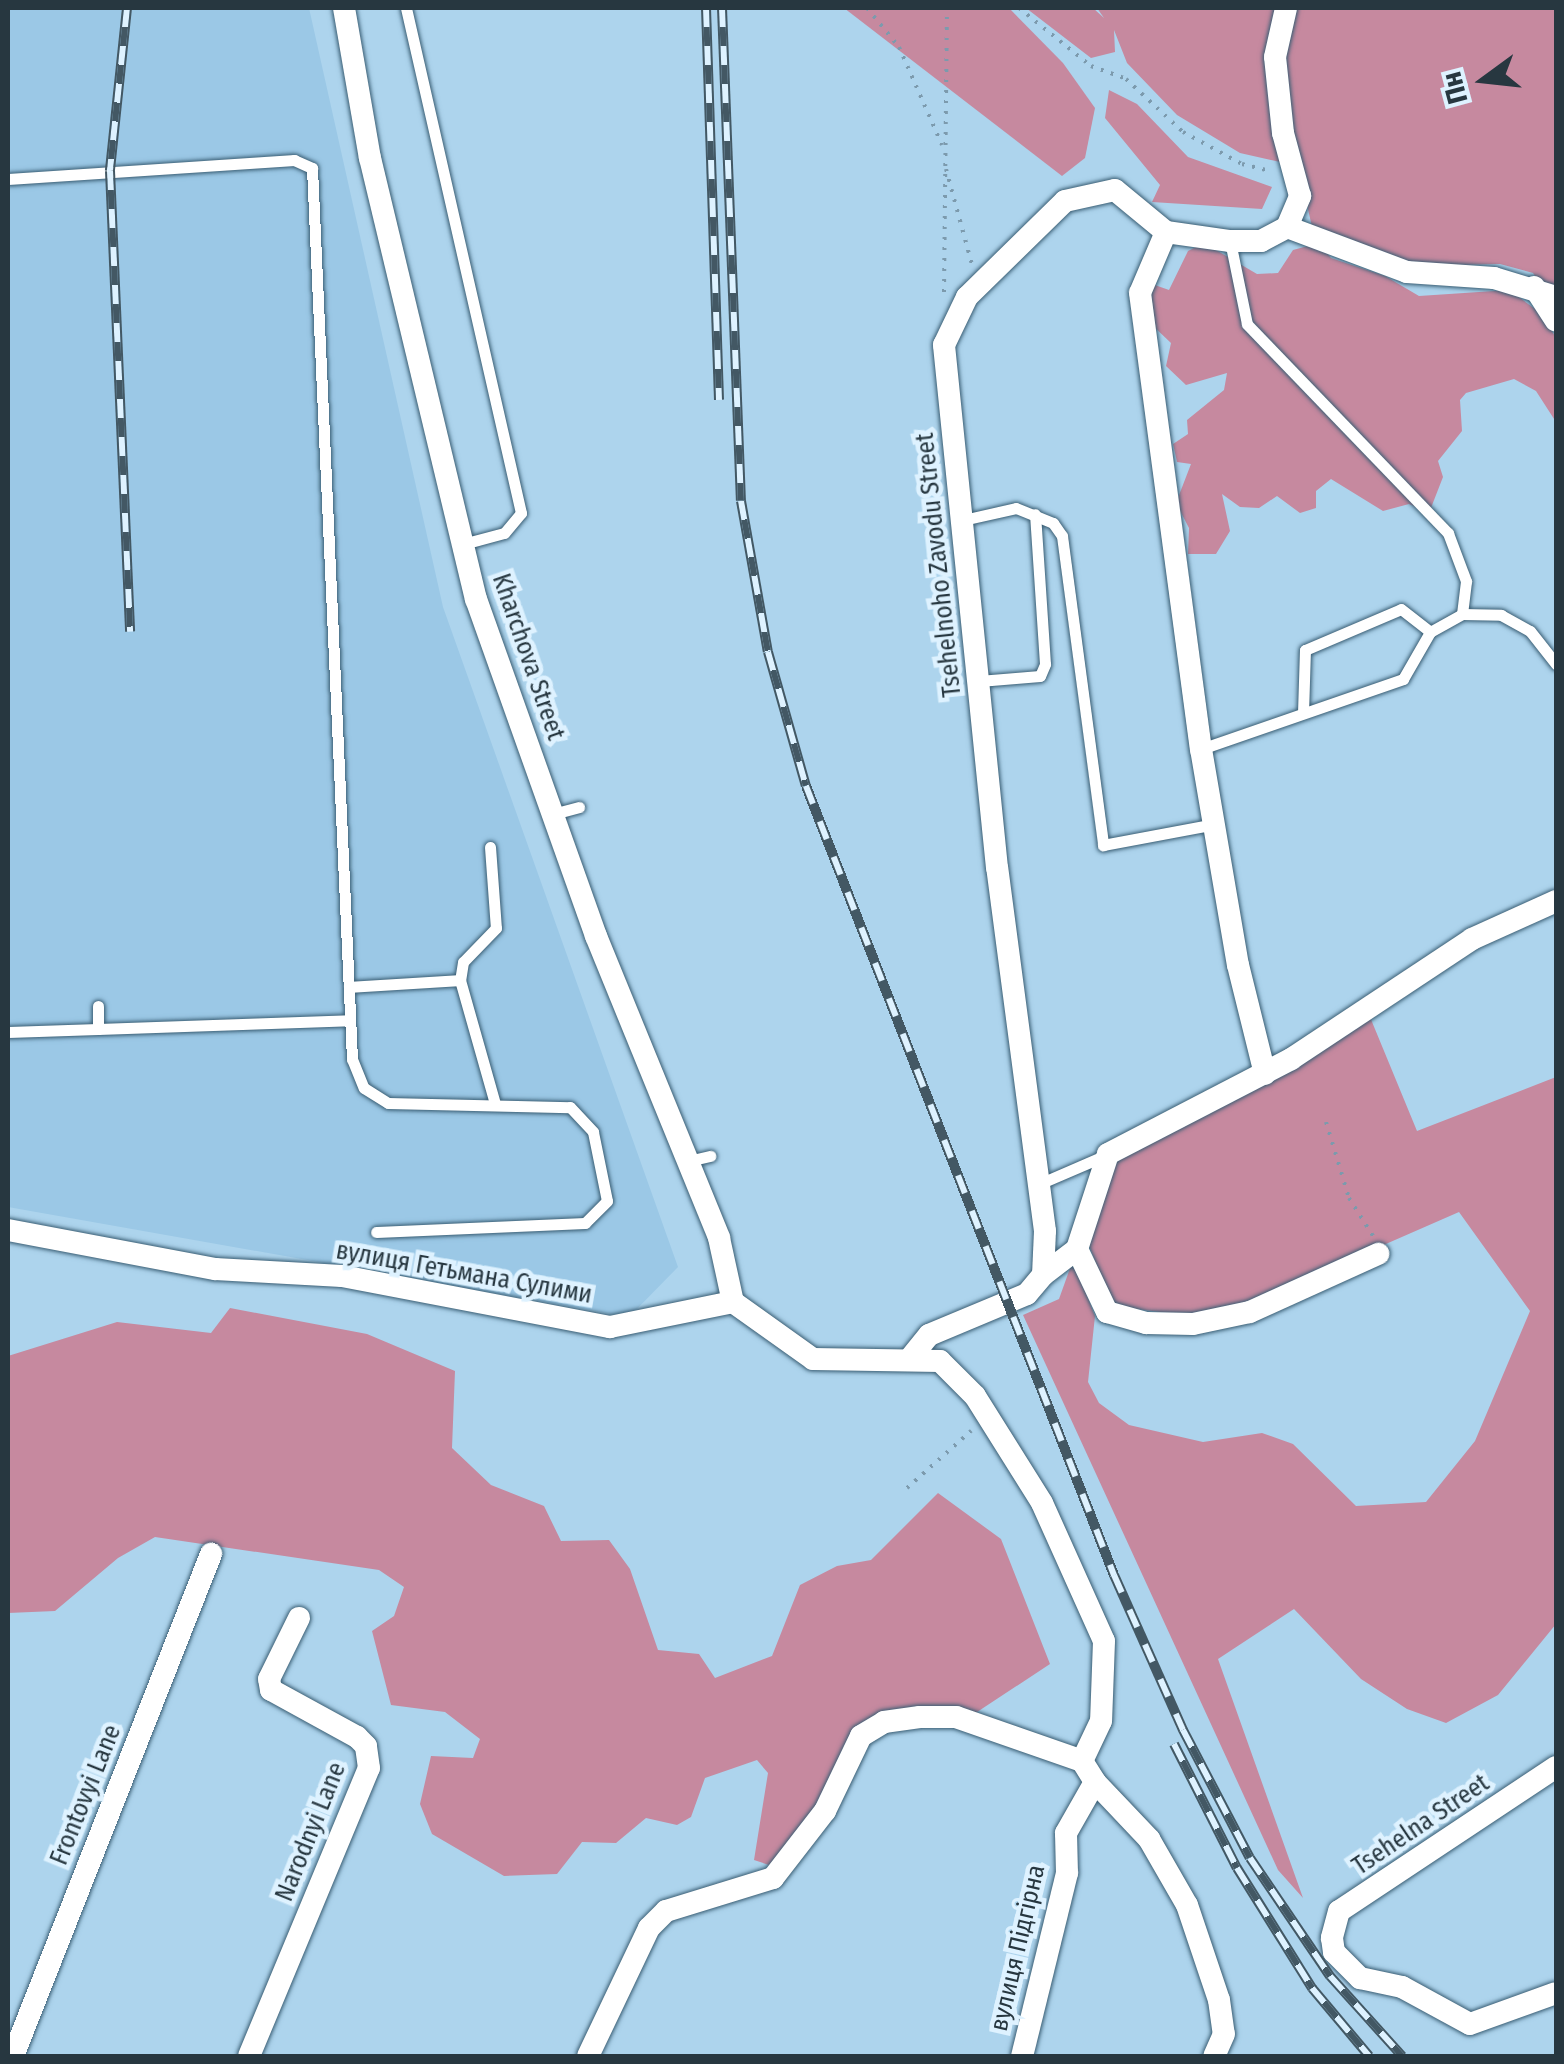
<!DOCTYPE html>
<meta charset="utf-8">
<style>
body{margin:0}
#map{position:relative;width:1564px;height:2064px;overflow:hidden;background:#add4ed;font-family:"Fira Sans Condensed",sans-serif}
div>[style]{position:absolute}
.built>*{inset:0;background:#9bc8e6}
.green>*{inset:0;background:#c6899f}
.path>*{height:4px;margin-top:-2px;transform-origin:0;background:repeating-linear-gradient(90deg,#7c9aad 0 2.5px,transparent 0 10.5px)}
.roads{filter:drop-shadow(0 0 2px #395d73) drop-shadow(0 0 2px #395d73)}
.lane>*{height:11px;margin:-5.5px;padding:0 5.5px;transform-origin:5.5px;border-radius:5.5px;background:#fff}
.street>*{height:22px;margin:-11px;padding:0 11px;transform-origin:11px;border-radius:11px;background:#fff}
.rail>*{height:10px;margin-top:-5px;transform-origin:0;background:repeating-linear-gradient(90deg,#def2ff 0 19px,#435864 0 38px);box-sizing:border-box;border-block:2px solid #435864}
span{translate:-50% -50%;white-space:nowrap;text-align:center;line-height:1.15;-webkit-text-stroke:9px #def2ff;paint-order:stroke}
.street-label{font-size:25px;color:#273740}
.frame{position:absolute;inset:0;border:10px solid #273740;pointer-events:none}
.north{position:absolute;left:1434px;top:30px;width:100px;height:100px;-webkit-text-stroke:8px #def2ff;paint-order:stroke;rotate:255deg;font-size:28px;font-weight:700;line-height:40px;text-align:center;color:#273740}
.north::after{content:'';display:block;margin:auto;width:35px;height:45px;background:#273740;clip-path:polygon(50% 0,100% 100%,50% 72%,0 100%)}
</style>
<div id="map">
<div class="built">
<div style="clip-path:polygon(8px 8px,309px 8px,443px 607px,678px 1267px,629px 1317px,8px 1207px)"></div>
</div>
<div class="green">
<div style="clip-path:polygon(844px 8px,1009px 8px,1063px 63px,1095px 108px,1085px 158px,1062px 176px)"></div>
<div style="clip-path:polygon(1026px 8px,1093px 8px,1104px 18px,1097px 8px,1556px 8px,1556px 308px,1533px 273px,1500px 264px,1413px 266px,1313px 231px,1298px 166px,1240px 153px,1177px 115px,1127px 63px,1114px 30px,1115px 52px,1091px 58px)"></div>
<div style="clip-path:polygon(1109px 90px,1137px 104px,1188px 157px,1272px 187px,1262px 209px,1152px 202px,1160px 185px,1105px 118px)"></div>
<div style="clip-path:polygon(1204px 243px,1257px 274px,1278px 273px,1293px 250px,1319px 243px,1331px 258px,1385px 276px,1419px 296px,1509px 290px,1542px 314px,1556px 338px,1556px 422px,1536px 391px,1514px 379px,1466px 393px,1460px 400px,1462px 431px,1438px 461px,1443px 477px,1429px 513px,1409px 504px,1383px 511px,1331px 479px,1316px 491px,1316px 508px,1300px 513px,1277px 496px,1259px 508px,1240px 507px,1222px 494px,1230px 531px,1216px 554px,1188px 554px,1189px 528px,1176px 503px,1191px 464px,1177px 462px,1173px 444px,1188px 434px,1187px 420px,1224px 390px,1227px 373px,1186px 385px,1166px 366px,1171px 343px,1151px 324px,1146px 296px,1152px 284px,1169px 290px,1188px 251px)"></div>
<div style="clip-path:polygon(1370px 1017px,1417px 1131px,1556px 1077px,1556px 1624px,1498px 1695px,1446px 1723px,1407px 1709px,1361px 1679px,1294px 1609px,1218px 1659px,1303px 1898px,1278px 1870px,1023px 1315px,1059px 1299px,1073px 1260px,1095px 1316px,1088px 1382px,1099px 1403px,1129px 1425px,1203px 1442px,1262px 1433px,1293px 1444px,1356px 1506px,1426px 1502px,1475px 1441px,1530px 1311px,1459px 1212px,1251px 1303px,1192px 1316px,1112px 1306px,1087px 1240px,1117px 1159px)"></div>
<div style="clip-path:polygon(230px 1308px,367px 1334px,455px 1371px,452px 1448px,491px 1485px,544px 1506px,561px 1541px,609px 1540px,630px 1569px,658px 1650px,699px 1654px,715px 1678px,772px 1656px,800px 1585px,837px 1566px,871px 1560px,938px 1493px,1001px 1539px,1050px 1664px,971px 1716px,882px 1717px,772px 1866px,754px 1860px,768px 1773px,757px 1760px,705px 1778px,691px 1817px,677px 1825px,646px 1818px,616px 1843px,582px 1842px,557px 1874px,504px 1876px,432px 1834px,420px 1804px,431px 1756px,473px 1758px,480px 1739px,445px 1712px,391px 1705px,372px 1631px,394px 1616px,404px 1587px,379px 1570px,155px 1537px,118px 1558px,55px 1611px,8px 1613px,8px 1356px,117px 1322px,211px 1333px)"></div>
</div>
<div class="path">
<div style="left:867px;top:8px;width:50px;rotate:50.6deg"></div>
<div style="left:899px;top:47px;width:107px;rotate:66.3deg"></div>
<div style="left:1019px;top:8px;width:92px;rotate:38.9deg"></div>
<div style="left:1091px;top:66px;width:37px;rotate:20deg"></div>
<div style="left:1126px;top:79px;width:78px;rotate:42.9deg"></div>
<div style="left:1183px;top:132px;width:67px;rotate:28.5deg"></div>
<div style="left:1242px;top:164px;width:30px;rotate:14deg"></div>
<div style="left:946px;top:169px;width:99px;rotate:74.8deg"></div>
<div style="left:944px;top:292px;width:284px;rotate:-89.4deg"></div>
<div style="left:1326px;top:1122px;width:79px;rotate:73.2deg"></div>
<div style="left:1349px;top:1198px;width:45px;rotate:57.7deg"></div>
<div style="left:907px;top:1488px;width:86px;rotate:-41.7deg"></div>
</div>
<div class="roads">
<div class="lane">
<div style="left:406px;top:8px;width:518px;rotate:77.17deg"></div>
<div style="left:521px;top:513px;width:26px;rotate:130deg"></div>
<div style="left:504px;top:533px;width:42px;rotate:165deg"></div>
<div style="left:8px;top:179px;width:287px;rotate:-3.8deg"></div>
<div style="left:294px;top:160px;width:20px;rotate:24deg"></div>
<div style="left:312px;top:168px;width:892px;rotate:87.43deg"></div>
<div style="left:352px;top:1059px;width:31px;rotate:68deg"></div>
<div style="left:364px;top:1088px;width:28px;rotate:32deg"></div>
<div style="left:388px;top:1103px;width:182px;rotate:1.3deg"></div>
<div style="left:570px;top:1107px;width:34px;rotate:47deg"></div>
<div style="left:593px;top:1132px;width:70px;rotate:78.5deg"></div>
<div style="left:607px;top:1201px;width:31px;rotate:135deg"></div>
<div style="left:585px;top:1223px;width:209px;rotate:177.5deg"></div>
<div style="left:963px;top:520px;width:54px;rotate:-12.8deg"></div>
<div style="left:1016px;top:508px;width:40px;rotate:22deg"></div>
<div style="left:1053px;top:523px;width:16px;rotate:55deg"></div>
<div style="left:1062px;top:536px;width:312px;rotate:82.4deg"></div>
<div style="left:1103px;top:845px;width:114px;rotate:-10.6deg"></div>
<div style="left:1462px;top:614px;width:39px;rotate:1deg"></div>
<div style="left:1501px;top:615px;width:33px;rotate:29deg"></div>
<div style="left:1530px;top:631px;width:42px;rotate:51.8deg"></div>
<div style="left:979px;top:681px;width:61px;rotate:-4.7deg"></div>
<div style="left:1040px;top:676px;width:13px;rotate:-67deg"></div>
<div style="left:1045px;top:664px;width:150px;rotate:-93.8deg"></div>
<div style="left:1303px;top:713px;width:63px;rotate:-88.2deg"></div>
<div style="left:1305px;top:650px;width:104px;rotate:-23.1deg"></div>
<div style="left:1401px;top:609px;width:37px;rotate:38deg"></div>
<div style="left:1201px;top:749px;width:214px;rotate:-19.1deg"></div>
<div style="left:1403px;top:679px;width:54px;rotate:-60.1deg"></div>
<div style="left:1430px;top:632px;width:37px;rotate:-29deg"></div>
<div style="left:1462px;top:614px;width:33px;rotate:-83deg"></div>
<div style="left:1466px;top:581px;width:51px;rotate:-110.6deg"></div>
<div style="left:1448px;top:533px;width:290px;rotate:-133.9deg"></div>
<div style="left:1247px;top:324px;width:85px;rotate:-101.6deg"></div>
<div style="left:553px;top:814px;width:27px;rotate:-15deg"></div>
<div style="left:490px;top:847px;width:81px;rotate:85.8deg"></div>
<div style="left:496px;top:928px;width:47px;rotate:134.1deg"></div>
<div style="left:463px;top:962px;width:18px;rotate:99deg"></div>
<div style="left:460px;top:980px;width:129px;rotate:74.2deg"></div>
<div style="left:349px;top:987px;width:111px;rotate:-3.6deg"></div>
<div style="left:98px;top:1029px;width:252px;rotate:-2deg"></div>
<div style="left:8px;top:1032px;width:90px;rotate:-1.9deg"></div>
<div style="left:98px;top:1029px;width:23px;rotate:-90deg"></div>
<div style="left:688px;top:1161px;width:23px;rotate:-13deg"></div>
<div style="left:1039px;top:1184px;width:71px;rotate:-23.3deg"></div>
</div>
<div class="street">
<div style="left:344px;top:8px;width:152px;rotate:80.2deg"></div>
<div style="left:370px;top:158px;width:454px;rotate:76.5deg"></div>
<div style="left:476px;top:599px;width:358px;rotate:70.4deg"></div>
<div style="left:596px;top:936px;width:326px;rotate:67.8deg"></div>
<div style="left:719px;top:1238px;width:66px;rotate:77.7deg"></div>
<div style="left:1287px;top:227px;width:128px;rotate:20.6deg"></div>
<div style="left:1407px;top:272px;width:87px;rotate:3.9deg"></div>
<div style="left:1494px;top:278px;width:65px;rotate:17deg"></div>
<div style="left:1166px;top:232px;width:66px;rotate:113.1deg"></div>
<div style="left:1140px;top:293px;width:460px;rotate:82.4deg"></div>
<div style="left:1201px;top:749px;width:219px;rotate:80.3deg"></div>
<div style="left:1238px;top:965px;width:112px;rotate:76.1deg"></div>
<div style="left:1534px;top:287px;width:40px;rotate:57.1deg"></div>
<div style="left:8px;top:1230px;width:211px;rotate:10.7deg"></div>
<div style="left:215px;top:1269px;width:127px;rotate:3.2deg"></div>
<div style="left:342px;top:1276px;width:273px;rotate:10.8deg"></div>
<div style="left:610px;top:1327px;width:126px;rotate:-11.5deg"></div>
<div style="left:1077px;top:1249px;width:100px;rotate:-71.9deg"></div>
<div style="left:1108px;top:1154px;width:206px;rotate:-27.4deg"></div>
<div style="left:1291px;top:1059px;width:217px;rotate:-33.5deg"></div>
<div style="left:1472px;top:939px;width:92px;rotate:-24.3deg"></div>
<div style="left:1043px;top:1275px;width:43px;rotate:-37.4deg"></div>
<div style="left:1077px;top:1249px;width:70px;rotate:64.5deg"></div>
<div style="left:1107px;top:1312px;width:41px;rotate:15.8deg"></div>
<div style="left:1146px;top:1323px;width:47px;rotate:1.2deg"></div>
<div style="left:1193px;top:1324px;width:58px;rotate:-11.9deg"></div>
<div style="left:1250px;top:1312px;width:141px;rotate:-24.4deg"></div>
<div style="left:733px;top:1302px;width:98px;rotate:35.5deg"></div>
<div style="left:813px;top:1359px;width:127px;rotate:0.9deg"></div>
<div style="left:940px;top:1361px;width:49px;rotate:45deg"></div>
<div style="left:975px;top:1396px;width:126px;rotate:57.9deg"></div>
<div style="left:1042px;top:1503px;width:151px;rotate:65.8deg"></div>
<div style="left:1104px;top:1641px;width:80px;rotate:92.1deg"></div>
<div style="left:1101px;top:1721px;width:44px;rotate:115.4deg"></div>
<div style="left:912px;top:1356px;width:27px;rotate:-51deg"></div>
<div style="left:929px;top:1335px;width:106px;rotate:-22.7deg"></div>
<div style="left:1027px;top:1294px;width:25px;rotate:-50deg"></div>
<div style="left:1043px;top:1275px;width:44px;rotate:-87.4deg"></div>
<div style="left:1045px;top:1231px;width:366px;rotate:-97.5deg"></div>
<div style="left:997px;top:868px;width:526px;rotate:-95.79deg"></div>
<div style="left:944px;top:345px;width:53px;rotate:-64.4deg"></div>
<div style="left:967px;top:297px;width:137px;rotate:-44.4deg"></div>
<div style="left:1065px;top:201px;width:51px;rotate:-12.4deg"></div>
<div style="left:1115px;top:190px;width:66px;rotate:39.5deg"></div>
<div style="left:1166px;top:232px;width:65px;rotate:8deg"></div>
<div style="left:1230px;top:241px;width:31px"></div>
<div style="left:1261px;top:241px;width:30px;rotate:-28deg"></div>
<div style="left:1287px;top:227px;width:34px;rotate:-67deg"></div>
<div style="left:1300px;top:196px;width:65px;rotate:-105.1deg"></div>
<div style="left:1283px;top:133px;width:76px;rotate:-96deg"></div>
<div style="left:1275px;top:57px;width:50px;rotate:-77.3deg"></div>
<div style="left:1556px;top:1767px;width:260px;rotate:146.4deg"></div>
<div style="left:1339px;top:1911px;width:28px;rotate:105deg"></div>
<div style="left:1332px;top:1938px;width:14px;rotate:82deg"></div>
<div style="left:1334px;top:1952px;width:37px;rotate:45deg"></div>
<div style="left:1360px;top:1978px;width:43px;rotate:12.1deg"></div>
<div style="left:1402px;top:1987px;width:77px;rotate:28.6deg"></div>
<div style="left:1470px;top:2024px;width:91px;rotate:-19.8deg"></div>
<div style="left:1095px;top:1782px;width:79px;rotate:46.5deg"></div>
<div style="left:1149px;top:1839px;width:76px;rotate:60.1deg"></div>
<div style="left:1187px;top:1905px;width:100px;rotate:71.4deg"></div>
<div style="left:1219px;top:2000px;width:34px;rotate:82deg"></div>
<div style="left:1224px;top:2034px;width:24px;rotate:114deg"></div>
<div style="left:13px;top:2056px;width:540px;rotate:-68.47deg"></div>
<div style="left:249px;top:2056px;width:312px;rotate:-67.4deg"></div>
<div style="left:369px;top:1768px;width:22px;rotate:-98deg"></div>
<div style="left:366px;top:1746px;width:13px;rotate:-135deg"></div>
<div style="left:357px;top:1737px;width:98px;rotate:-151.3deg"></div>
<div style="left:271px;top:1690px;width:11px;rotate:-100deg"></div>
<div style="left:269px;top:1679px;width:68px;rotate:-63.8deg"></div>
<div style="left:588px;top:2056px;width:142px;rotate:-64.5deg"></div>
<div style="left:649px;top:1928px;width:24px;rotate:-45deg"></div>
<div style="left:666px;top:1911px;width:112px;rotate:-17.1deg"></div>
<div style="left:773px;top:1878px;width:85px;rotate:-52.2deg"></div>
<div style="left:825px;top:1811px;width:83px;rotate:-64.4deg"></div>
<div style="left:861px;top:1736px;width:27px;rotate:-31deg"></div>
<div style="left:884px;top:1722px;width:36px;rotate:-8deg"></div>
<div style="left:920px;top:1717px;width:36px"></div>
<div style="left:956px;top:1717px;width:133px;rotate:19.2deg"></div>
<div style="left:1082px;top:1761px;width:25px;rotate:58deg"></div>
<div style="left:1095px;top:1782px;width:59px;rotate:119.6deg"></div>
<div style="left:1066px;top:1833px;width:40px;rotate:88.6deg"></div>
<div style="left:1067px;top:1873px;width:188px;rotate:103.8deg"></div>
</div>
</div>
<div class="rail">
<div style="left:127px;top:8px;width:164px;rotate:96deg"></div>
<div style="left:110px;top:171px;width:461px;rotate:87.5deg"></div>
<div style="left:706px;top:8px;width:392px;rotate:88.1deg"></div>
<div style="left:722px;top:8px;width:493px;rotate:87.8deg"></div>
<div style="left:741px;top:501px;width:153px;rotate:79.9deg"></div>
<div style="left:768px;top:652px;width:139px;rotate:74.2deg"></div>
<div style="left:806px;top:786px;width:847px;rotate:68.68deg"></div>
<div style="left:1114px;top:1575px;width:170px;rotate:66deg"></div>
<div style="left:1183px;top:1730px;width:144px;rotate:62.4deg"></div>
<div style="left:1250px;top:1858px;width:143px;rotate:55.9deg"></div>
<div style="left:1330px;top:1976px;width:108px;rotate:48deg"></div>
<div style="left:1174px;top:1744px;width:139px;rotate:63.1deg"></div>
<div style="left:1237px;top:1868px;width:142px;rotate:58deg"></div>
<div style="left:1312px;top:1988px;width:89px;rotate:50deg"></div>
</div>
<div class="street-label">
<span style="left:939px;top:565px;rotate:-96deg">Tsehelnoho Zavodu Street</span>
<span style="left:528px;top:657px;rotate:71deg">Kharchova Street</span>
<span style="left:464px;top:1273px;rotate:10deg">вулиця Гетьмана Сулими</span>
<span style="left:86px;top:1795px;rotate:-68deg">Frontovyi Lane</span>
<span style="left:1421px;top:1825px;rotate:-34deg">Tsehelna Street</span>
<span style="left:311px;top:1832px;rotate:-68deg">Narodnyi Lane</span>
<span style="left:1018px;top:1948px;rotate:-77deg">вулиця Підгірна</span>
</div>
<div class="frame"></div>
<div class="north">Пн</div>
</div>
